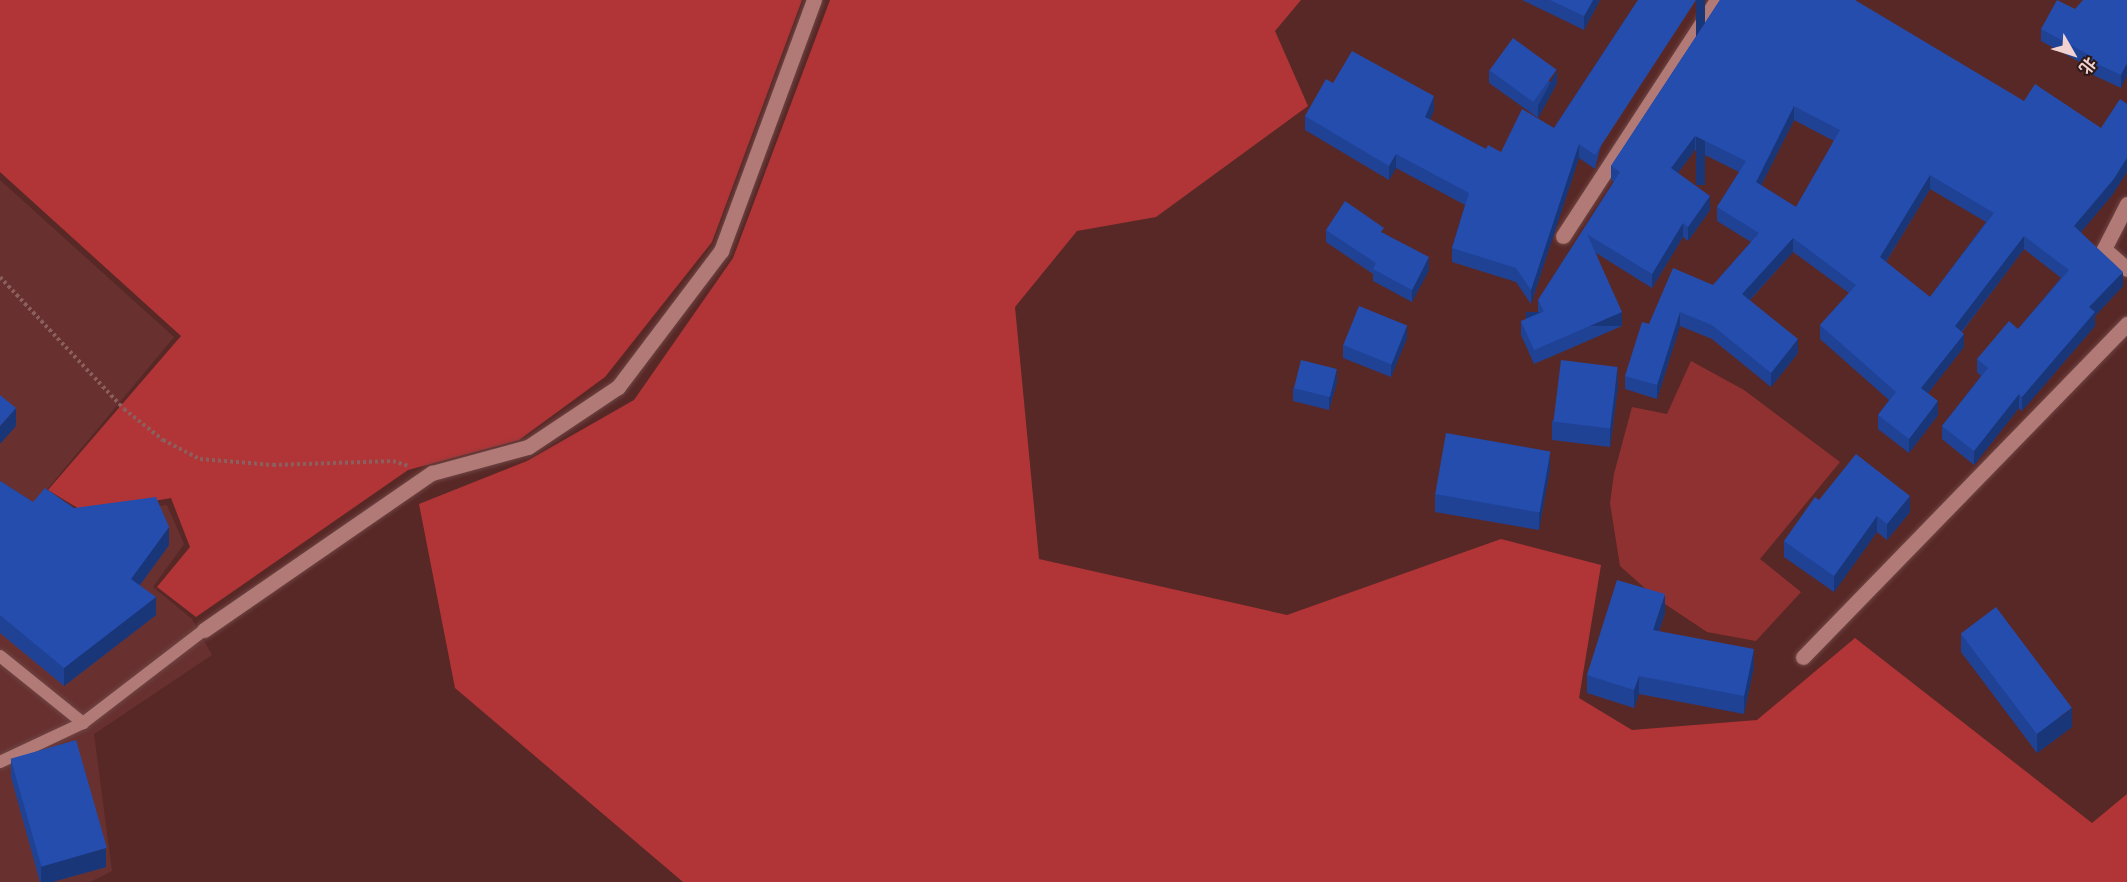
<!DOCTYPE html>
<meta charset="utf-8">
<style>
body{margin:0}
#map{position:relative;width:2127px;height:882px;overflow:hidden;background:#582826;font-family:"DM Sans","Noto Sans SC",sans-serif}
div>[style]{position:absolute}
.built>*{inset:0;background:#683130}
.green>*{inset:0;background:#903131}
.forest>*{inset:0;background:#b13537}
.path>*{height:4px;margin-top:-2px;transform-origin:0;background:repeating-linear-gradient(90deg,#8a5f5d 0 3px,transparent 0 6px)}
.roads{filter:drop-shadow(0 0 2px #6e4544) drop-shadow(0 0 2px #6e4544)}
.lane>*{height:12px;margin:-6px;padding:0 6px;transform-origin:6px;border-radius:6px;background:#b27a76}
.street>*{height:15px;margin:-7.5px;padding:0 7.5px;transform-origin:7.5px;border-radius:7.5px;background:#b27a76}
.wall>*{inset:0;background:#1f4295}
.shaded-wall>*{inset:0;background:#193679;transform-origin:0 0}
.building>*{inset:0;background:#244dad;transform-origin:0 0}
span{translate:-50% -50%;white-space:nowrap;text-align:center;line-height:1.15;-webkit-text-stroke:6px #2f1917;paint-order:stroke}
.north{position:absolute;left:2043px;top:24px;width:60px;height:60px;-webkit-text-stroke:4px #2f1917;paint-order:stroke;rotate:129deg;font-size:16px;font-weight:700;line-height:24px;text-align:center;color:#f2d2d0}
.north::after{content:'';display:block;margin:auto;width:21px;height:27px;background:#f2d2d0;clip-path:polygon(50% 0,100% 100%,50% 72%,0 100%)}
</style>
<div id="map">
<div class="built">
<div style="clip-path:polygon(0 180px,174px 337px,29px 511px,0 489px)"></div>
<div style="clip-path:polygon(0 491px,29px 513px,83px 516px,167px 505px,184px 544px,153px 587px,192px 619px,212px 655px,94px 734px,112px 871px,90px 882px,0 882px)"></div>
</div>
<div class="green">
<div style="clip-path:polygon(1691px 361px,1744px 390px,1840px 462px,1760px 559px,1801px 592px,1756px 641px,1707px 632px,1656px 598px,1620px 566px,1610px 503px,1614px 474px,1632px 407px,1667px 414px)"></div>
</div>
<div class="forest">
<div style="clip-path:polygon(0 0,802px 0,712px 242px,605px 377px,519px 440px,408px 470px,196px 617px,157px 587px,190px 547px,171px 498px,86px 513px,48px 490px,181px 336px,0 172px)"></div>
<div style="clip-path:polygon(830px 0,1301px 0,1275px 31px,1308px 106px,1156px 217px,1077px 231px,1015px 307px,1039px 559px,1287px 615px,1501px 539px,1601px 565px,1579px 698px,1632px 730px,1757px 720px,1855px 638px,2092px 823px,2127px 794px,2127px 882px,683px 882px,455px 688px,419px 504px,527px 461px,634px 400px,733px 258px)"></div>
</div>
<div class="path">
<div style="left:0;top:277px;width:181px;rotate:46.8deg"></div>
<div style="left:124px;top:409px;width:50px;rotate:38.5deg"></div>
<div style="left:163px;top:440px;width:42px;rotate:27.2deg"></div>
<div style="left:200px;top:459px;width:73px;rotate:4.7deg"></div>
<div style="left:273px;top:465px;width:120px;rotate:-1.9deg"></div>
<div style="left:393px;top:461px;width:16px;rotate:18deg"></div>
</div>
<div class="roads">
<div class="lane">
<div style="left:0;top:656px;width:107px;rotate:38.9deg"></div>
<div style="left:83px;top:723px;width:153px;rotate:-37.5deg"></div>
<div style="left:0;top:762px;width:92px;rotate:-25.2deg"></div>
</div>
<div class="street">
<div style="left:2127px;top:204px;width:51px;rotate:117.1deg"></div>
<div style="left:2104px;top:249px;width:30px;rotate:41deg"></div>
<div style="left:1563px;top:236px;width:282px;rotate:-56.9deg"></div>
<div style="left:204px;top:630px;width:277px;rotate:-34.6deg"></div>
<div style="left:432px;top:473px;width:99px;rotate:-15.2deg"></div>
<div style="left:528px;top:447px;width:108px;rotate:-33.7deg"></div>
<div style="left:618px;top:387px;width:171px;rotate:-52.9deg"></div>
<div style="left:721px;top:251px;width:268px;rotate:-69.7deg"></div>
<div style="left:1803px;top:657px;width:465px;rotate:-45.8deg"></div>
</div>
</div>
<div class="wall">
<div style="clip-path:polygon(1522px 0,1600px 0,1584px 30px)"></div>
<div style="clip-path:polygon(1638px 0,1595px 169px,1579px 158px,1531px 304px,1516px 282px,1452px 262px,1452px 248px,1465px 205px,1396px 168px,1389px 180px,1305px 130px,1305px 116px,1333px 83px,1434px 110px,1430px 119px,1486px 149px,1501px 152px,1554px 128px)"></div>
<div style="clip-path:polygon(evenodd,1720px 0,2113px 194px,2081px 232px,2123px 286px,2095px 316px,2095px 326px,2022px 411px,2019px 408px,1974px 465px,1942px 439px,1942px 426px,1981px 376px,1977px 372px,1977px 359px,2018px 329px,2061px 278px,2024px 249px,1962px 332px,1964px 347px,1928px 393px,1938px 415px,1909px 453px,1878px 429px,1878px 415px,1889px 400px,1820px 339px,1820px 325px,1849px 293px,1793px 252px,1750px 300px,1798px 353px,1771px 387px,1712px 339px,1680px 326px,1657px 399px,1625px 389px,1625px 376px,1649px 324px,1713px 285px,1751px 242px,1717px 221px,1717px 207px,1739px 172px,1695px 150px,1678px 173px,1710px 210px,1688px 241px,1683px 237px,1652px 288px,1596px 253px,1622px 326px,1534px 364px,1521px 335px,1521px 321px,1538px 314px,1538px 300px,1614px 182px,1611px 180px,1611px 166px,1720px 0,1794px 120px,1834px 141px,1796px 207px,1761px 185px,1794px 120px,1720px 0,1930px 189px,1986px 222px,1930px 297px,1886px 262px,1930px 189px)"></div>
<div style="clip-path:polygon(2127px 0,2121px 88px,2089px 73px,2089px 67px,2041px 41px,2041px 29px)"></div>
<div style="clip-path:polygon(1489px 70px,1557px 83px,1538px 118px,1489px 83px)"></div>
<div style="clip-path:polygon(1326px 230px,1384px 233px,1429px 270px,1412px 302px,1373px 281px,1373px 274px,1326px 242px)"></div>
<div style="clip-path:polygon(1407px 338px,1391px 377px,1343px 358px,1343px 345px)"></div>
<div style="clip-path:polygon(1337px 382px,1329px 410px,1293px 401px,1293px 388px)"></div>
<div style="clip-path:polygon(1618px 386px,1610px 447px,1552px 440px,1552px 421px)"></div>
<div style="clip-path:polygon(1550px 469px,1539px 530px,1435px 512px,1435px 494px)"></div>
<div style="clip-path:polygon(0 481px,33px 502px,74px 508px,169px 545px,140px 585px,156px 615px,64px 686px,0 633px)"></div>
<div style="clip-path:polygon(1819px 500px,1910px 512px,1887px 540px,1877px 532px,1834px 592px,1784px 557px,1784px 541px)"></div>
<div style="clip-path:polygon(1665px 613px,1659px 631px,1754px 667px,1744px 714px,1639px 694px,1634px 708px,1587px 693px,1587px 675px)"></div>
<div style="clip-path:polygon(1961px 633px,2072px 727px,2037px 753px,1961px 652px)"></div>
<div style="clip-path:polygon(11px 759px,106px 867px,52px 882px,40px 882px,11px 777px)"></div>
</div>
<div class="shaded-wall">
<div style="clip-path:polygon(1593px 0,1600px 0,1584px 30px,1584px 16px)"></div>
<div style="left:1696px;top:0;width:9px;height:185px"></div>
<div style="clip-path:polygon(2127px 63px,2127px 75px,2121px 88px,2121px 75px)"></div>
<div style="clip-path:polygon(1557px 70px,1557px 83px,1538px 118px,1538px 106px)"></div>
<div style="clip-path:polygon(1434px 96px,1434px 110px,1425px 131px,1425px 117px)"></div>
<div style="clip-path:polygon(1794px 106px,1794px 120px,1756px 196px,1756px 182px)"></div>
<div style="clip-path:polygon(1695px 136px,1695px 150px,1671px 182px,1671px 168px)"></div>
<div style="clip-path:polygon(1579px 144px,1579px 158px,1531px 304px,1531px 290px)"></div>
<div style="clip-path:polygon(1396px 154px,1396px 168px,1389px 180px,1389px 166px)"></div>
<div style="clip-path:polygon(2127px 158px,2127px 172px,2113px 194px,2074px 240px,2074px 226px)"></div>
<div style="clip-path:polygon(1930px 175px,1930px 189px,1880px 271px,1880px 257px)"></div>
<div style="clip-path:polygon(1710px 196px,1710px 210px,1688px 241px,1688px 227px)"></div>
<div style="clip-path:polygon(1683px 223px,1683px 237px,1652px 288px,1652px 274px)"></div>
<div style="clip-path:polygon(2024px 236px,2024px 249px,1955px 340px,1955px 326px)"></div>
<div style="clip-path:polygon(1793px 238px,1793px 252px,1742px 308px,1742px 294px)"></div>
<div style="clip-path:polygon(1429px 257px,1429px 270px,1412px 302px,1412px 290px)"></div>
<div style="clip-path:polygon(2123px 272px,2123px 286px,2095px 316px,2095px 326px,2022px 411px,2022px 397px,2089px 307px)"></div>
<div style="left:1622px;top:312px;width:14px;height:96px;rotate:90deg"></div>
<div style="clip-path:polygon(1680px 312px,1680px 326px,1657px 399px,1657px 385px)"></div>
<div style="clip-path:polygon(1407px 325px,1407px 338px,1391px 377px,1391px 365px)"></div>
<div style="clip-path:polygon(1964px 334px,1964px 347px,1921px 402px,1921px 388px)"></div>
<div style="clip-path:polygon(1798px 339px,1798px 353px,1771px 387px,1771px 373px)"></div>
<div style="clip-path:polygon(1618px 367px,1618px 386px,1610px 447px,1610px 429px)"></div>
<div style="clip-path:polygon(1337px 369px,1337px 382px,1329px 410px,1329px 397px)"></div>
<div style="clip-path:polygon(2019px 394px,2019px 408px,1974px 465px,1974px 451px)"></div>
<div style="clip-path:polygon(1938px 401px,1938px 415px,1909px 453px,1909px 439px)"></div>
<div style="clip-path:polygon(16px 408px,16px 426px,0 444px,0 426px)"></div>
<div style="clip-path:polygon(1550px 451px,1550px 469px,1539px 530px,1539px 511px)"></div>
<div style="clip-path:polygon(1910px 496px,1910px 512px,1887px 540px,1887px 524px)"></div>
<div style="clip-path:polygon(1877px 516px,1877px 532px,1834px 592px,1834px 576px)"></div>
<div style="clip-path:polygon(169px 527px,169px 545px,131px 597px,131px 579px)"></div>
<div style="clip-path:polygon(1665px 594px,1665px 613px,1653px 648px,1653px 630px)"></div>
<div style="clip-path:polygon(156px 597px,156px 615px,64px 686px,64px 668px)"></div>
<div style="clip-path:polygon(1754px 649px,1754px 667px,1744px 714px,1744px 696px)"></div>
<div style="clip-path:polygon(1639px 676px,1639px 694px,1634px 708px,1634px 690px)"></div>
<div style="clip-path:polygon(2072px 708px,2072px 727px,2037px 753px,2037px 734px)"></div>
<div style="clip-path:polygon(106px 848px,106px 867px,52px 882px,41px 882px,41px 867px)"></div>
</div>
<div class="building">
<div style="clip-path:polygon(1550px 0,1593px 0,1584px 16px)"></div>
<div style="clip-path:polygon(1638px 0,1696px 0,1595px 155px,1579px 144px,1531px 290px,1516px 268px,1452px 248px,1469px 193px,1396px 154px,1389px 166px,1305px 116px,1326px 79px,1333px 83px,1352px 51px,1434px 96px,1425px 117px,1486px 149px,1488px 145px,1501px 152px,1522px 109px,1554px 128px)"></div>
<div style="clip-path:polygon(evenodd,1720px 0,1855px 0,2024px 101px,2035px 84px,2101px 128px,2120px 99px,2127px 104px,2127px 158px,2113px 180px,2074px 226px,2123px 272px,2089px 307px,2095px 312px,2022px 397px,2019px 394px,1974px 451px,1942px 426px,1988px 368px,1977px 359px,2009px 321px,2018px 329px,2069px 270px,2024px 236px,1955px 326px,1964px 334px,1921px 388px,1938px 401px,1909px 439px,1878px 415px,1896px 392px,1820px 325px,1856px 285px,1793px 238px,1742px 294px,1798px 339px,1771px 373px,1712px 325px,1680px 312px,1657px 385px,1625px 376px,1642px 322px,1649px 324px,1673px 268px,1713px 285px,1759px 233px,1717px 207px,1746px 161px,1695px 136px,1671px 168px,1710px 196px,1688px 227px,1683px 223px,1652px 274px,1587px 234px,1622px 312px,1534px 350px,1521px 321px,1544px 311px,1538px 300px,1620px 172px,1611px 166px,1720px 0,1794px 106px,1840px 130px,1796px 207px,1756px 182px,1794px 106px,1720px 0,1930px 175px,1994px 213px,1930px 297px,1880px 257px,1930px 175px)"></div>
<div style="clip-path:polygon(2057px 0,2075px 9px,2083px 0,2127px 0,2127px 63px,2121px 75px,2089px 60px,2091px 56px,2041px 29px)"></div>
<div style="left:1513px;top:38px;width:54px;height:40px;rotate:36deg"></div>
<div style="clip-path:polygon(1345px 201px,1384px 228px,1381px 232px,1429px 257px,1412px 290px,1373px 269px,1376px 263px,1326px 230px)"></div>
<div style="left:1359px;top:306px;width:52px;height:42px;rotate:22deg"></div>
<div style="left:1301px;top:360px;width:37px;height:29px;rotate:14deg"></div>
<div style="left:1561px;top:360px;width:57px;height:62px;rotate:7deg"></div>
<div style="clip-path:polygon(0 395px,16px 408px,0 426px)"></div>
<div style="left:1446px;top:433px;width:106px;height:62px;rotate:10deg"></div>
<div style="clip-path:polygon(1856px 454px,1910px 496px,1887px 524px,1877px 516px,1834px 576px,1784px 541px,1815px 497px,1819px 500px)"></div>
<div style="clip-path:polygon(0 481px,33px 502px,45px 488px,74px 508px,156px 497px,169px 527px,131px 579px,156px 597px,64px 668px,0 615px)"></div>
<div style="clip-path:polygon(1617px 580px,1665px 594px,1653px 630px,1754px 649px,1744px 696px,1639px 676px,1634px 690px,1587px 675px)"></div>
<div style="left:1996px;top:607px;width:126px;height:44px;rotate:53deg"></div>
<div style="left:76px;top:740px;width:112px;height:68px;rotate:74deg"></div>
</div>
<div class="north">北</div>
</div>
